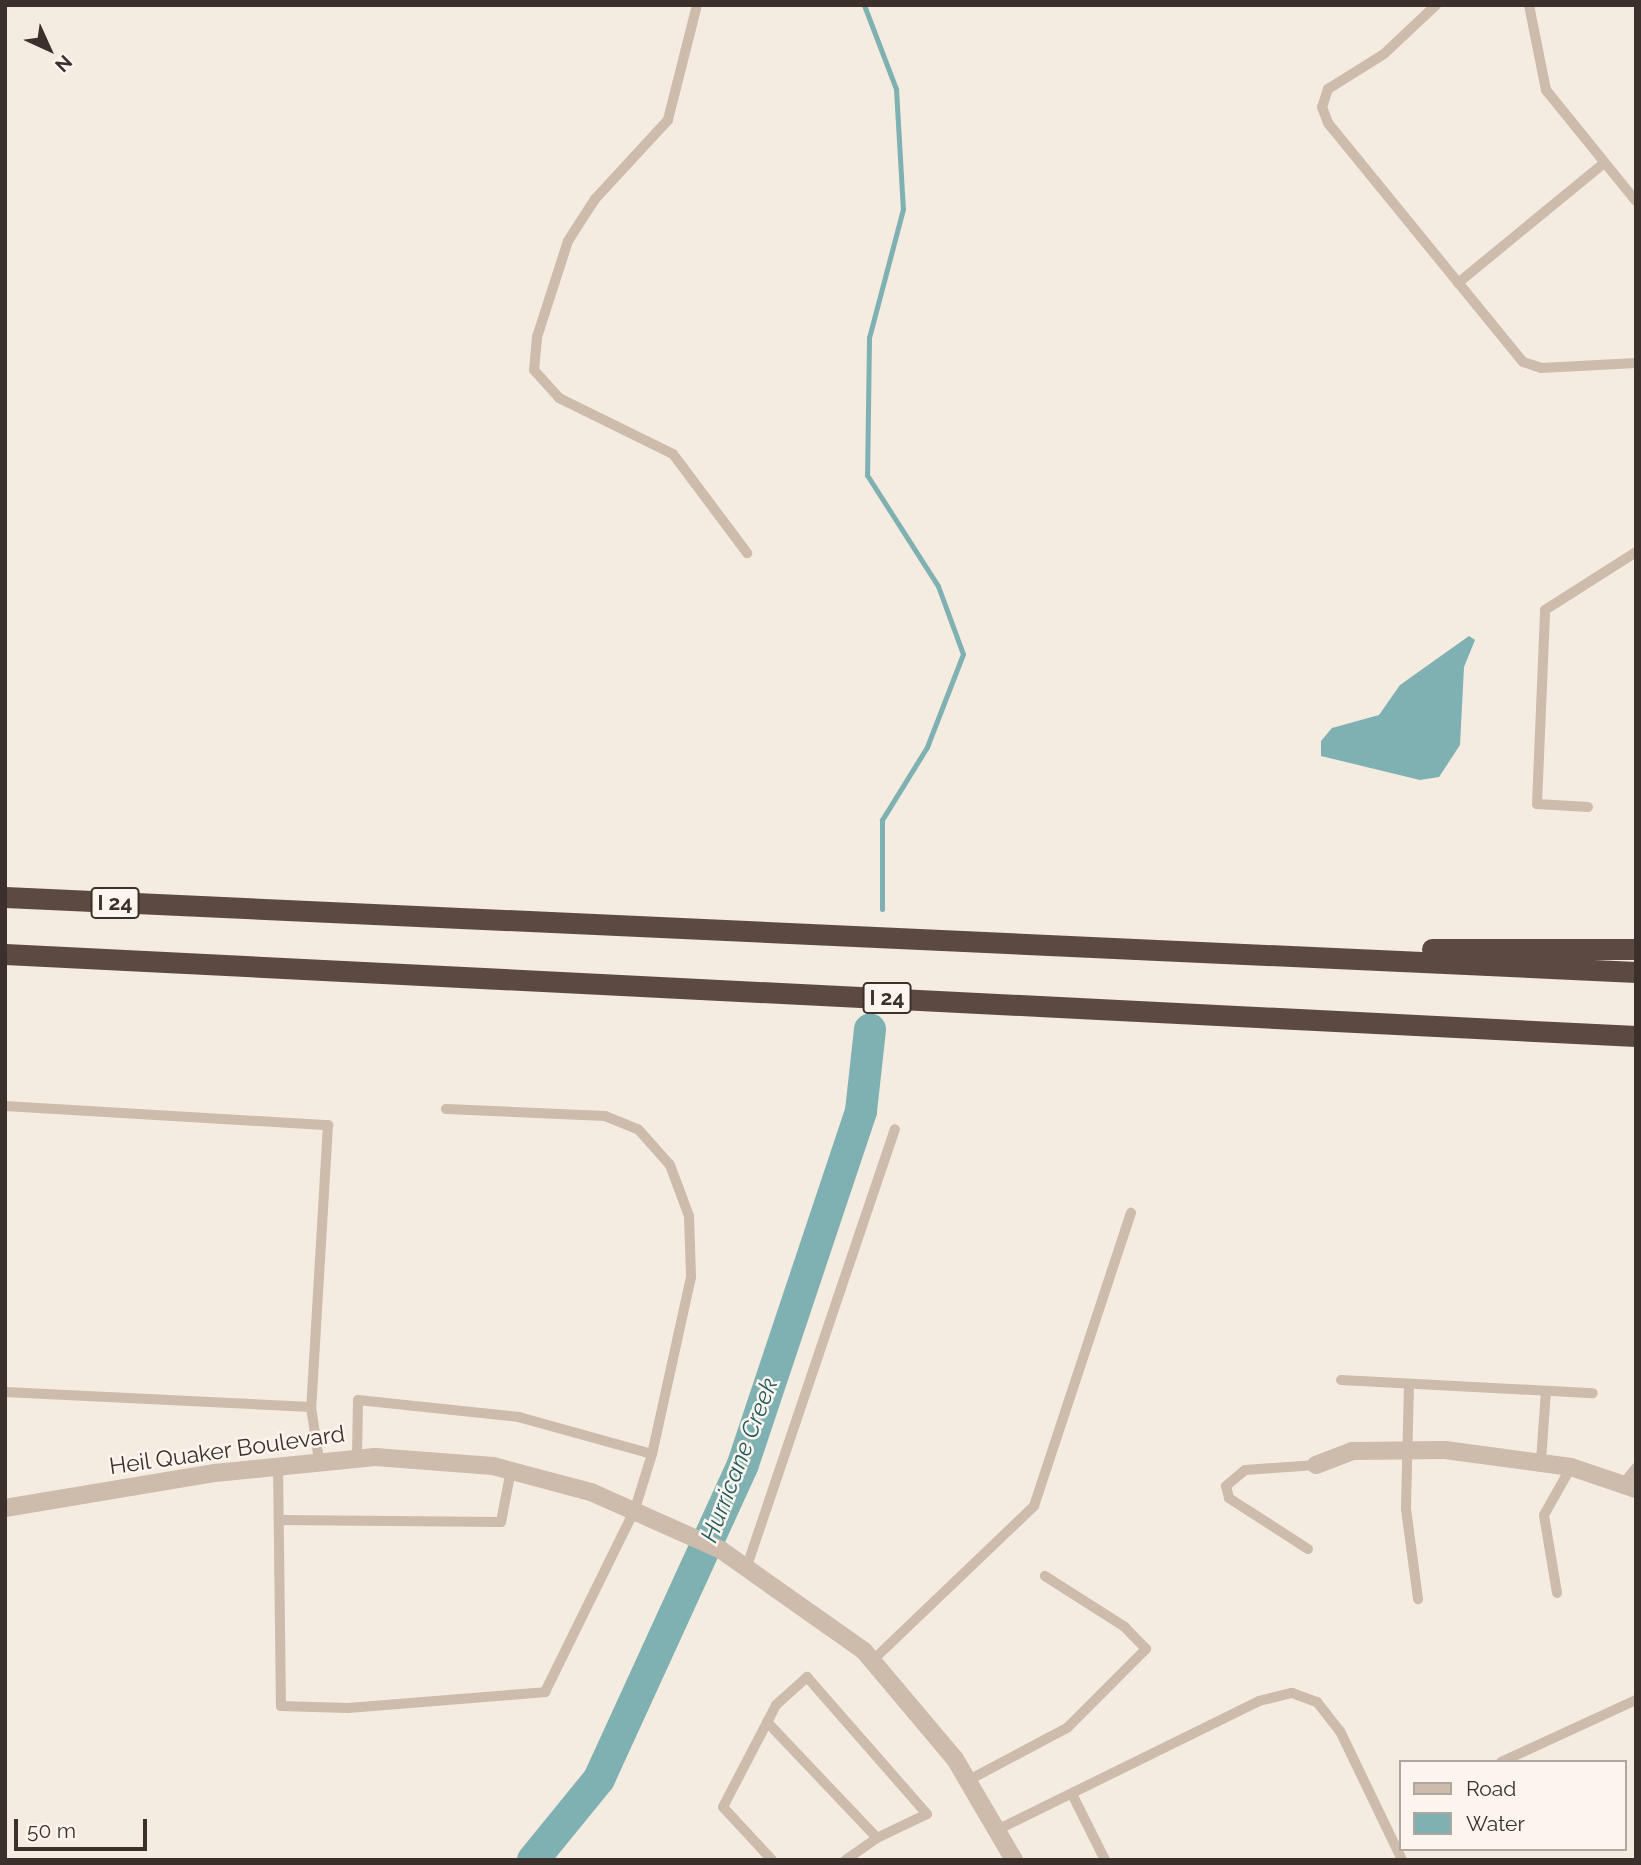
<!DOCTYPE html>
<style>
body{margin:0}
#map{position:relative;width:1641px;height:1865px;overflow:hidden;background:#f4ebe1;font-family:Raleway,sans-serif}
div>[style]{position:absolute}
.water>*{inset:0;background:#7fb0b2}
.stream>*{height:5px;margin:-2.5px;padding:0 2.5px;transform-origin:2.5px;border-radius:2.5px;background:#7fb0b2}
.river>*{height:32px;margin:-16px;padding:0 16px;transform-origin:16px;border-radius:16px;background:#7fb0b2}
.lane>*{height:10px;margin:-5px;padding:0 5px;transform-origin:5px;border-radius:5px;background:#cdbbac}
.street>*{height:18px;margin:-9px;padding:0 9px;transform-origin:9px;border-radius:9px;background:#cdbbac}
.highway>*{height:21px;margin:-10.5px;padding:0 10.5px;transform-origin:10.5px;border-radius:10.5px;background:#5c4a42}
span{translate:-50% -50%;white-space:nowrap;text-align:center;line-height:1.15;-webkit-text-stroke:5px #fbf5ee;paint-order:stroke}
.shield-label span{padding:2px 5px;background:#fbf5ee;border:2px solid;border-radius:5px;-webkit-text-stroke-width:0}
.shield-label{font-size:21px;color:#3b302b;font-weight:700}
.street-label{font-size:23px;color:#3b302b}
.water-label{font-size:24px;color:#1f5a5e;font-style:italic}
.frame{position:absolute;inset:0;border:7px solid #3b302b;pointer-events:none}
.legend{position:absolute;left:1399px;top:1760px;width:228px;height:91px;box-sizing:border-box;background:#fbf5ee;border:2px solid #aea6a0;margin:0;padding:9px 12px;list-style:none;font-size:21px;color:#3b302b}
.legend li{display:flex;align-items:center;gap:14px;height:35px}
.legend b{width:35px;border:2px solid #aea6a0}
.north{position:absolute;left:14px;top:14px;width:70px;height:70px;-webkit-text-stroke:5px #fbf5ee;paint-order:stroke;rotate:135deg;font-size:19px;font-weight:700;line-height:28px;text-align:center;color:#3b302b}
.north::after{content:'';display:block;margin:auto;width:24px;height:32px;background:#3b302b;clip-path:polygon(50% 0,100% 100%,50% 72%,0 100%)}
.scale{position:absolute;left:14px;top:1819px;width:133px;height:32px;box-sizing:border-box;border:4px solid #3b302b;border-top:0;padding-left:9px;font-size:21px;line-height:24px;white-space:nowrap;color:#3b302b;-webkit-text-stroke:5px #fbf5ee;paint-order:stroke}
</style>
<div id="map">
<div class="water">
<div style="clip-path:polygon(1469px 636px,1475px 640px,1464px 667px,1460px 745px,1439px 777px,1420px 780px,1321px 756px,1321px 741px,1332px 728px,1379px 715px,1400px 685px)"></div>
</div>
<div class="stream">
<div style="left:864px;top:5px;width:90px;rotate:69.1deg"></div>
<div style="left:896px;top:89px;width:120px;rotate:86.7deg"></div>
<div style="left:903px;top:209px;width:133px;rotate:104.8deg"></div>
<div style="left:869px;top:338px;width:137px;rotate:90.8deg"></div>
<div style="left:867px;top:475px;width:132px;rotate:57.4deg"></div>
<div style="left:938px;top:586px;width:72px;rotate:69.8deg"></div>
<div style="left:963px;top:654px;width:100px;rotate:111.2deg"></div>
<div style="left:927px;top:747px;width:86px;rotate:121.7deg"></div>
<div style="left:882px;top:820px;width:89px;rotate:90deg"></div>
</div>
<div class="river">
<div style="left:533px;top:1860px;width:104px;rotate:-50.8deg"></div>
<div style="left:599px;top:1779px;width:346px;rotate:-65.4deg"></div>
<div style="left:743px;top:1464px;width:372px;rotate:-71.5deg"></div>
<div style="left:861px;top:1111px;width:82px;rotate:-83.7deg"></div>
</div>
<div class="lane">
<div style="left:697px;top:5px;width:119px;rotate:104.2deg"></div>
<div style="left:668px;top:120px;width:108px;rotate:132.7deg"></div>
<div style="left:595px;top:199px;width:50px;rotate:122.7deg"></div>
<div style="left:568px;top:241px;width:101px;rotate:107.9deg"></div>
<div style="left:537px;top:337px;width:33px;rotate:95deg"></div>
<div style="left:534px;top:370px;width:38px;rotate:48deg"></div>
<div style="left:559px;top:398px;width:127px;rotate:26.2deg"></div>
<div style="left:673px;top:454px;width:124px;rotate:53.2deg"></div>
<div style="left:1436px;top:5px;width:71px;rotate:136.7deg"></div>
<div style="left:1384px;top:54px;width:66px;rotate:148deg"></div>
<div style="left:1328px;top:89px;width:19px;rotate:108deg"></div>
<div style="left:1322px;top:107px;width:17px;rotate:69deg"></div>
<div style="left:1328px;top:123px;width:308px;rotate:50.8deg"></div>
<div style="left:1523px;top:362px;width:19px;rotate:18deg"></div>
<div style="left:1541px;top:368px;width:95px;rotate:-3deg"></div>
<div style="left:1529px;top:5px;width:87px;rotate:78.7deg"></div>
<div style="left:1546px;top:90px;width:143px;rotate:51deg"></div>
<div style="left:1458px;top:283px;width:189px;rotate:-39.4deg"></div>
<div style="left:1588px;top:807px;width:51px;rotate:-176.6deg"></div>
<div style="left:1537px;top:804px;width:194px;rotate:-87.6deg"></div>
<div style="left:1545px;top:610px;width:108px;rotate:-32.5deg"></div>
<div style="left:5px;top:1106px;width:324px;rotate:3.4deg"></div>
<div style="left:328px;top:1125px;width:283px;rotate:93.4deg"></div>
<div style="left:311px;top:1407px;width:54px;rotate:81.4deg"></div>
<div style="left:446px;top:1109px;width:159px;rotate:2.5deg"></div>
<div style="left:605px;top:1116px;width:35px;rotate:22deg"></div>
<div style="left:638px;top:1129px;width:48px;rotate:48.4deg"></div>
<div style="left:670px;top:1165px;width:54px;rotate:69.6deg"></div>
<div style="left:689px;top:1216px;width:61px;rotate:88.1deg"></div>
<div style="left:691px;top:1277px;width:181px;rotate:102.4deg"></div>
<div style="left:1341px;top:1380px;width:252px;rotate:3deg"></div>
<div style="left:1409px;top:1384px;width:125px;rotate:91.4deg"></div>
<div style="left:1406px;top:1509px;width:91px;rotate:82.4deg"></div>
<div style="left:5px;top:1392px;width:306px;rotate:2.8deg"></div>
<div style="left:1541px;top:1461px;width:70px;rotate:-85.9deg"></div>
<div style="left:278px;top:1464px;width:242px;rotate:89.3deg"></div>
<div style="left:281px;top:1706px;width:67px;rotate:1.7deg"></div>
<div style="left:348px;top:1708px;width:198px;rotate:-4.6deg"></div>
<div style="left:545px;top:1692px;width:204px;rotate:-63.8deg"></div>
<div style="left:635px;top:1509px;width:58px;rotate:-72.8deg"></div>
<div style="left:652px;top:1454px;width:138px;rotate:-164.5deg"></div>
<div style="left:519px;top:1417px;width:162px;rotate:-174deg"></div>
<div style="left:358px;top:1400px;width:58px;rotate:91deg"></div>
<div style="left:1623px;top:1484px;width:21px;rotate:-51deg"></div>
<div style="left:279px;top:1520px;width:222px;rotate:0.5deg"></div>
<div style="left:501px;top:1522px;width:53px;rotate:-79.1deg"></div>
<div style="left:1308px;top:1549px;width:94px;rotate:-147.2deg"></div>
<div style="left:1229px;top:1498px;width:12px;rotate:-104deg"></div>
<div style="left:1226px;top:1486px;width:25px;rotate:-40deg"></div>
<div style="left:1245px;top:1470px;width:71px;rotate:-4deg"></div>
<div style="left:747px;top:1566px;width:461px;rotate:-71.3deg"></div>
<div style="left:1557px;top:1593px;width:79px;rotate:-99.5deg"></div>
<div style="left:1544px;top:1515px;width:55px;rotate:-60.6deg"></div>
<div style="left:873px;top:1660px;width:223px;rotate:-43.7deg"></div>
<div style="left:1034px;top:1506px;width:309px;rotate:-71.7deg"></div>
<div style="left:767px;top:1722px;width:160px;rotate:46.5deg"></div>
<div style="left:877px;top:1838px;width:39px;rotate:145deg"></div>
<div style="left:1501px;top:1762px;width:149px;rotate:-24.7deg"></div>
<div style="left:969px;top:1780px;width:111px;rotate:-28deg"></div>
<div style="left:1067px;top:1728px;width:112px;rotate:-45deg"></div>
<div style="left:1146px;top:1649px;width:30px;rotate:-134deg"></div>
<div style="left:1125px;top:1627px;width:95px;rotate:-147.5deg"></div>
<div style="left:1072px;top:1794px;width:74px;rotate:63.4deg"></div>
<div style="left:999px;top:1829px;width:290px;rotate:-26.2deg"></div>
<div style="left:1259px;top:1701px;width:34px;rotate:-14deg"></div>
<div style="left:1292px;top:1693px;width:27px;rotate:20deg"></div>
<div style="left:1317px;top:1702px;width:37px;rotate:52deg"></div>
<div style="left:1340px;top:1731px;width:143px;rotate:64.3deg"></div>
<div style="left:772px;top:1860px;width:72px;rotate:-132.8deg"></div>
<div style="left:723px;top:1807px;width:115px;rotate:-62.5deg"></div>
<div style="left:776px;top:1705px;width:42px;rotate:-42.1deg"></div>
<div style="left:807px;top:1677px;width:182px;rotate:48.8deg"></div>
<div style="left:927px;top:1814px;width:55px;rotate:154.4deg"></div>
</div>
<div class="street">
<div style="left:1316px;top:1465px;width:39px;rotate:-21deg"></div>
<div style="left:1352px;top:1451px;width:93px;rotate:-0.6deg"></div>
<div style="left:1445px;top:1450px;width:127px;rotate:7.7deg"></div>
<div style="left:1571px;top:1467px;width:69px;rotate:18.7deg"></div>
<div style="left:5px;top:1508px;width:213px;rotate:-9.5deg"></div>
<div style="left:215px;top:1473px;width:161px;rotate:-5.7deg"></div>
<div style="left:375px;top:1457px;width:118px;rotate:4.4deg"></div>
<div style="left:493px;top:1466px;width:101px;rotate:14.9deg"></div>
<div style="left:591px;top:1492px;width:142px;rotate:24deg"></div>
<div style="left:721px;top:1550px;width:175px;rotate:35.2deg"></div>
<div style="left:864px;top:1651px;width:141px;rotate:49.9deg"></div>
<div style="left:955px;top:1759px;width:117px;rotate:59.7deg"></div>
</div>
<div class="highway">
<div style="left:5px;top:897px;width:1633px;rotate:2.63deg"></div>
<div style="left:1432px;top:949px;width:204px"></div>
<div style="left:5px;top:954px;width:1633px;rotate:2.88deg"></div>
</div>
<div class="shield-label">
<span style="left:115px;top:903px">I 24</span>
<span style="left:887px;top:998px">I 24</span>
</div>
<div class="street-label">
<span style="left:227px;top:1450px;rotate:-8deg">Heil Quaker Boulevard</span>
</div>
<div class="water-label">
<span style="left:739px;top:1460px;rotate:-69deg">Hurricane Creek</span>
</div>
<div class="frame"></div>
<ul class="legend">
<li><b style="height:9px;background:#cdbbac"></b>Road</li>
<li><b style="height:19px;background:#7fb0b2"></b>Water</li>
</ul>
<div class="north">N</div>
<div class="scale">50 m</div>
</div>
